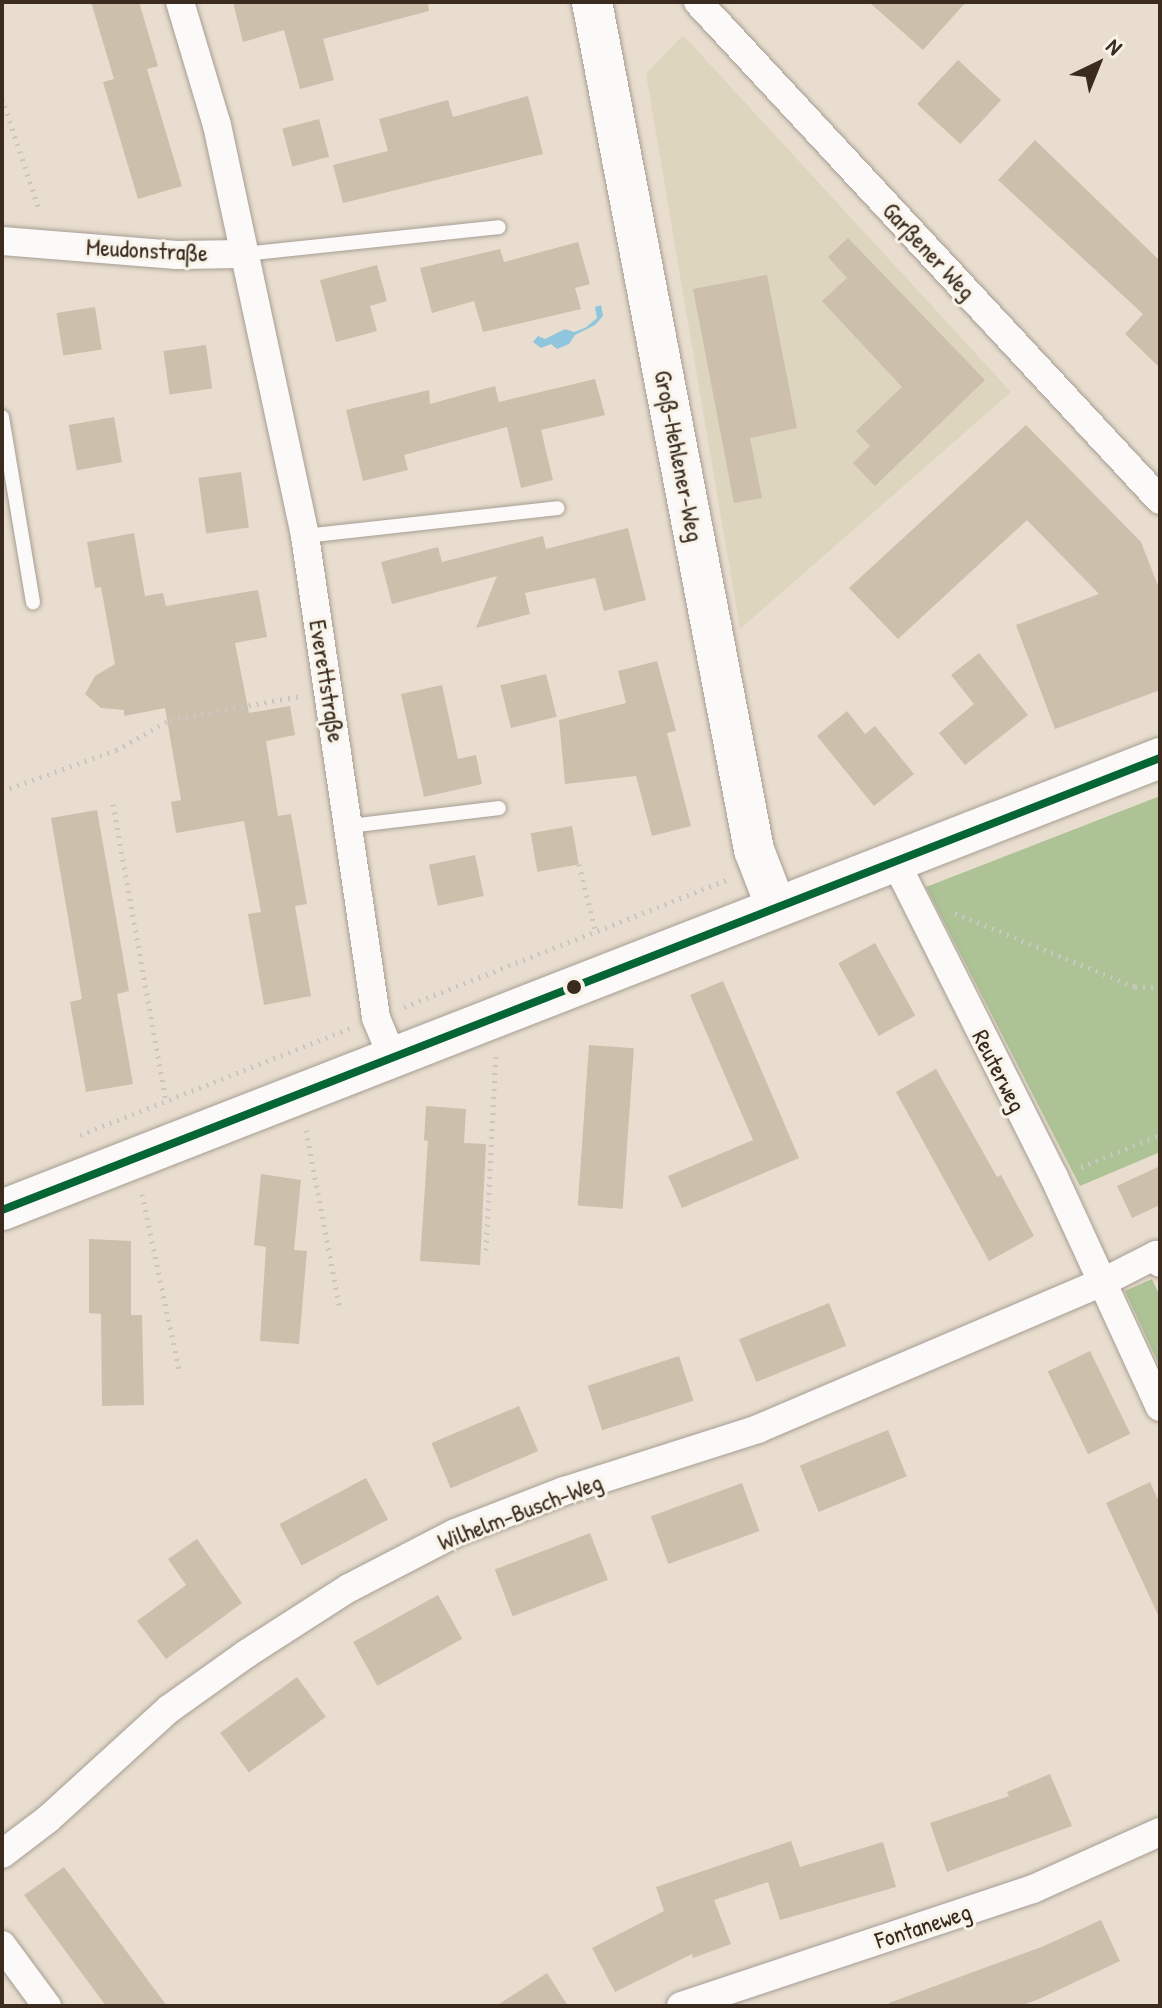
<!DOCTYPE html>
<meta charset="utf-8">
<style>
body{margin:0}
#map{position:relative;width:1162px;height:2008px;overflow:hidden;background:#e8ddce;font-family:"Patrick Hand",sans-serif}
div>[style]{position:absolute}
.built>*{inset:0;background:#ddd5bd}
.forest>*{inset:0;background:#adc295}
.water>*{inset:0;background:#8fc6de}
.building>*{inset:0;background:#ccbfac;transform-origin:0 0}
.path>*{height:5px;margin-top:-2.5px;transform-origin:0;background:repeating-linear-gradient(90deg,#cac7c3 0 2px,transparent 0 8px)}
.roads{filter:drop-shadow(0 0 2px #a69d93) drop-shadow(0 0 2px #a69d93)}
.lane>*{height:14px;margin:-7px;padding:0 7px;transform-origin:7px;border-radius:7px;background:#fcfaf8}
.street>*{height:28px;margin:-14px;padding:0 14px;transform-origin:14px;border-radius:14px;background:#fcfaf8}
.secondary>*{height:40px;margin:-20px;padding:0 20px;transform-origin:20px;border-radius:20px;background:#fcfaf8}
.bus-1>*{height:8px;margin:-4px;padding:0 4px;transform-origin:4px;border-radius:4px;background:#066534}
.dots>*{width:22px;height:22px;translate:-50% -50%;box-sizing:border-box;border:4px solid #f7f3e8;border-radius:50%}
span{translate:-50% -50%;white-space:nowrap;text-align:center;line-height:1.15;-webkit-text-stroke:6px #f7f3e8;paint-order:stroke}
.street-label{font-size:24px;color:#3b2a1e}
.frame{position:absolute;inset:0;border:4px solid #3b2a1e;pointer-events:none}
.north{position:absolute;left:1058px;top:24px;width:80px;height:80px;-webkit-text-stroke:6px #f7f3e8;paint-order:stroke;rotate:43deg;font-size:22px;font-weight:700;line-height:32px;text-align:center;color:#3b2a1e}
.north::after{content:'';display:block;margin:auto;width:28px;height:36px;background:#3b2a1e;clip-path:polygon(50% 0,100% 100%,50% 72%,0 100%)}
</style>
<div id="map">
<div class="built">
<div style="clip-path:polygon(683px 35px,1011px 392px,740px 629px,646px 74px)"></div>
</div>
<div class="forest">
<div style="clip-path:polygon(1160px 796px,1160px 1152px,1080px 1186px,926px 887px)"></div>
<div style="clip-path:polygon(1152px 1279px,1160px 1297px,1160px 1367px,1125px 1291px)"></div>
</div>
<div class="water">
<div style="clip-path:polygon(601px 305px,603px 316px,595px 325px,575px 335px,569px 344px,557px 349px,551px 344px,541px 348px,533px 342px,538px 336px,545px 339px,565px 329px,574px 332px,585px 328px,597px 318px,595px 307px)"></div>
</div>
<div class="building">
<div style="clip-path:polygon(91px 2px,139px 2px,158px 66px,147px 69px,182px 186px,138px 199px,103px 82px,114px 79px)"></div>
<div style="clip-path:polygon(233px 2px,428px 2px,429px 11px,323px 39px,334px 80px,300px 89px,284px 30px,243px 42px)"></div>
<div style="clip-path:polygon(869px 2px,966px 2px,923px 50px)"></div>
<div style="left:958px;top:60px;width:59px;height:60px;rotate:43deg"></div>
<div style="clip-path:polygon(528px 96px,543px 154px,343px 203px,333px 165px,388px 151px,379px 119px,448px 100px,453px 117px)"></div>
<div style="left:319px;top:119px;width:39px;height:38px;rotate:75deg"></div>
<div style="clip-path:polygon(1035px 140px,1160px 261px,1160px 368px,1125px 334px,1143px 314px,998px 180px)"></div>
<div style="clip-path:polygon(848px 238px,985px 380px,875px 486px,853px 463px,870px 446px,856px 431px,902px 387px,822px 301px,847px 278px,828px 257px)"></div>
<div style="clip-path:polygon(578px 242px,590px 284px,575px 288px,581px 309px,483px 332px,474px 301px,432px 313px,420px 268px,500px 249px,504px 262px)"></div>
<div style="clip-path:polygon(377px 265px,387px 301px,370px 306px,377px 331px,336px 342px,320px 280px)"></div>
<div style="clip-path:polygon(767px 275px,797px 428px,750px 438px,762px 498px,734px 503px,693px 289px)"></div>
<div style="left:95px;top:307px;width:43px;height:39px;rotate:81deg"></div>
<div style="left:206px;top:345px;width:44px;height:43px;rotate:82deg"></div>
<div style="clip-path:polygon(595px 379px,605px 415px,541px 430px,553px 480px,521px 488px,507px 427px,404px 455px,408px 470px,363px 481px,346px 410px,429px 390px,430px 404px,495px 386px,499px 402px)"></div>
<div style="left:114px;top:417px;width:46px;height:46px;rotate:80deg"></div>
<div style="clip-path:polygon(1026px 425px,1141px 542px,1160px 591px,1160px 690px,1055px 729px,1016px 625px,1099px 594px,1027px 520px,898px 639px,849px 588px)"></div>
<div style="left:241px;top:472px;width:56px;height:43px;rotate:82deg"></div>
<div style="clip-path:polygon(628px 528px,646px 600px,604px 611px,595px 578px,525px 593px,530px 614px,476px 628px,497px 576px,392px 604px,381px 562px,438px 547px,442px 562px,543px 536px,546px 549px)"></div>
<div style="clip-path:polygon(134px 533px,145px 596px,163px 593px,166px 606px,258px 590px,267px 637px,235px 643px,249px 713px,290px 706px,295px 735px,266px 741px,278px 816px,291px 814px,307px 904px,295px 906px,311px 996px,264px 1005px,248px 914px,261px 912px,244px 821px,176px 833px,171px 802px,181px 800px,165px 708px,124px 716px,124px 710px,101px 708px,85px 694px,95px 676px,115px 664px,101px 587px,95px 588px,87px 542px)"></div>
<div style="clip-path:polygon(979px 653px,1028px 715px,965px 765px,939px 733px,974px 704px,951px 675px)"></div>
<div style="clip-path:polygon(657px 661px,676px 731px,667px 733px,691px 826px,652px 836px,636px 776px,565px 784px,559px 720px,626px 703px,618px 671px)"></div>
<div style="left:546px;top:674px;width:44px;height:47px;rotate:76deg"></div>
<div style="clip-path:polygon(442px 685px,458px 759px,476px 755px,482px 784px,424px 797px,401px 694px)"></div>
<div style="clip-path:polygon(847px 711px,865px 734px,875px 726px,914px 774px,874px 806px,817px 736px)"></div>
<div style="clip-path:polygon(97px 810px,129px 991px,117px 994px,133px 1084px,86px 1092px,70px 1002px,82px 999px,51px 818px)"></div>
<div style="left:572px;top:826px;width:39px;height:42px;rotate:80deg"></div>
<div style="left:475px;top:855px;width:42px;height:47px;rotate:78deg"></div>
<div style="left:875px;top:943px;width:83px;height:42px;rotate:61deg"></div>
<div style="clip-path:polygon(723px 981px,799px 1158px,682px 1208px,668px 1176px,753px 1140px,690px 995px)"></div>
<div style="left:589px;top:1045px;width:45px;height:161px;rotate:4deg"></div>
<div style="clip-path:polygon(936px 1069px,997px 1177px,1001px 1175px,1034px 1236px,989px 1261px,896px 1092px)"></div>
<div style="clip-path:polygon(426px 1106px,466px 1109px,464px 1143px,486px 1144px,480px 1265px,420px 1261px,428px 1141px,424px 1140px)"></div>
<div style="clip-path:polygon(1160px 1166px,1160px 1205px,1132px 1218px,1117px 1186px)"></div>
<div style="clip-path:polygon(261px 1174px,301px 1180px,294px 1250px,307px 1251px,299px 1344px,260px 1341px,266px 1247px,254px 1245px)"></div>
<div style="clip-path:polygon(89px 1239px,131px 1241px,131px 1315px,142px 1315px,144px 1405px,102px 1406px,101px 1314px,89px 1313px)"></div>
<div style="left:829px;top:1303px;width:46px;height:97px;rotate:68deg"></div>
<div style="left:1090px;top:1351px;width:92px;height:47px;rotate:64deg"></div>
<div style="left:679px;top:1356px;width:47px;height:96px;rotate:72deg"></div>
<div style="left:519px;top:1406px;width:49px;height:95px;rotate:67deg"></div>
<div style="left:888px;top:1430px;width:50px;height:95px;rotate:68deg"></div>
<div style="left:366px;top:1478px;width:47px;height:98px;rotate:62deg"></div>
<div style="clip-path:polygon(1150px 1482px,1160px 1504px,1160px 1619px,1106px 1503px)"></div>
<div style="left:742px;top:1483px;width:51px;height:97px;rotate:70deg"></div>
<div style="left:590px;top:1533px;width:50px;height:102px;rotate:69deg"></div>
<div style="clip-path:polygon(197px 1539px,242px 1603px,166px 1659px,137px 1621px,186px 1585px,168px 1559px)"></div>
<div style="left:438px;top:1595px;width:50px;height:97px;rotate:61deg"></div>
<div style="left:297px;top:1677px;width:49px;height:95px;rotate:54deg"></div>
<div style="clip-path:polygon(1050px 1774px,1072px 1826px,947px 1872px,930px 1823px,1009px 1796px,1007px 1792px)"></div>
<div style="clip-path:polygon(791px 1841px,800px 1867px,883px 1842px,896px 1887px,780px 1920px,768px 1882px,714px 1900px,731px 1944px,693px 1958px,692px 1954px,615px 1992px,592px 1948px,664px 1911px,656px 1887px)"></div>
<div style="clip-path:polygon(64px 1867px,98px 1913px,167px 2006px,106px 2006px,24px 1895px)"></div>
<div style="clip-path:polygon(1101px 1920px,1120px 1961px,1039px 1999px,1020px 2006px,890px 2006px,889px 2003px,1044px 1946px)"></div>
<div style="clip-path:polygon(547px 1973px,568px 2006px,496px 2006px)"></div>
</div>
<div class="path">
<div style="left:2px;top:98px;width:120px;rotate:71.6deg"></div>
<div style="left:2px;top:791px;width:121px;rotate:-19.8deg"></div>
<div style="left:116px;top:750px;width:62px;rotate:-29.1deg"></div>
<div style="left:170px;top:720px;width:132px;rotate:-10.5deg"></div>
<div style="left:113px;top:804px;width:302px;rotate:79.9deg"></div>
<div style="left:579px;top:864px;width:71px;rotate:76.2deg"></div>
<div style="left:955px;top:913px;width:195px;rotate:22.3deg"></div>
<div style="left:1135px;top:987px;width:25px"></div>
<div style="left:404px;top:1007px;width:346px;rotate:-21.5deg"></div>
<div style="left:306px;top:1130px;width:183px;rotate:79.3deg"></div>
<div style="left:80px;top:1135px;width:290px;rotate:-21.6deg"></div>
<div style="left:1081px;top:1167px;width:85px;rotate:-22.1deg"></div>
<div style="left:142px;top:1194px;width:179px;rotate:78.1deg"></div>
<div style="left:486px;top:1250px;width:195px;rotate:-87.1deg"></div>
</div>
<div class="roads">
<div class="lane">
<div style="left:244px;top:254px;width:256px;rotate:-6deg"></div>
<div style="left:2px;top:417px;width:188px;rotate:80.5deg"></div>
<div style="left:305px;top:536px;width:254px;rotate:-6.3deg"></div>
<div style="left:349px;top:826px;width:151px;rotate:-6.8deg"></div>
</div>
<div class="street">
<div style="left:180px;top:2px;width:128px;rotate:73.3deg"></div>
<div style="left:217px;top:125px;width:420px;rotate:77.9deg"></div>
<div style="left:305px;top:536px;width:487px;rotate:81.6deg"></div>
<div style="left:376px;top:1018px;width:41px;rotate:67.2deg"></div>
<div style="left:698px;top:2px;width:679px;rotate:47.15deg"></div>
<div style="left:2px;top:241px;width:175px;rotate:4.6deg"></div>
<div style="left:176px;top:255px;width:68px;rotate:-0.8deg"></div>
<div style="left:895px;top:861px;width:354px;rotate:63.3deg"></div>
<div style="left:1054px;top:1177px;width:253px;rotate:65.3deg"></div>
<div style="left:2px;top:1854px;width:58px;rotate:-37.3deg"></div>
<div style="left:48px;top:1819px;width:164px;rotate:-42.3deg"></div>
<div style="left:169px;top:1709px;width:95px;rotate:-35.5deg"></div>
<div style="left:246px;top:1654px;width:122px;rotate:-32.7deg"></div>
<div style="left:349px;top:1588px;width:119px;rotate:-27.4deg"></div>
<div style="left:455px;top:1533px;width:117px;rotate:-21.1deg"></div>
<div style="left:564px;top:1491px;width:204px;rotate:-17.7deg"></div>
<div style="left:758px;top:1429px;width:373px;rotate:-23.1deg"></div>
<div style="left:1101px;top:1283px;width:62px;rotate:-27deg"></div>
<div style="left:1156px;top:1255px;width:9px;rotate:63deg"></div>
<div style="left:2px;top:1945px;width:76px;rotate:53.6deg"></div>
<div style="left:681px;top:2006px;width:371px;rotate:-18.4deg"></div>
<div style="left:1033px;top:1889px;width:139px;rotate:-24.2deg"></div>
</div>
<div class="secondary">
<div style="left:592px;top:2px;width:863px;rotate:79.18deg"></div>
<div style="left:754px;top:850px;width:61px;rotate:68.9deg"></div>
<div style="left:2px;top:1210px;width:1243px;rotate:-21.32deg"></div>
</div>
</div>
<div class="bus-1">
<div style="left:2px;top:1210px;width:1243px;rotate:-21.32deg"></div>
</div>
<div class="dots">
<div style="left:574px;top:987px;background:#3b2a1e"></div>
</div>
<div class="street-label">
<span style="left:147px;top:250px;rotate:3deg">Meudonstraße</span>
<span style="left:929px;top:251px;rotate:47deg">Garßener Weg</span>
<span style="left:679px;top:456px;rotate:79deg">Groß-Hehlener-Weg</span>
<span style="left:327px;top:681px;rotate:81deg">Everettstraße</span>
<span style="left:999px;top:1071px;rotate:63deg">Reuterweg</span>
<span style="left:520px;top:1512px;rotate:-21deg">Wilhelm-Busch-Weg</span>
<span style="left:923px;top:1926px;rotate:-18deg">Fontaneweg</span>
</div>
<div class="frame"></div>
<div class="north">N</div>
</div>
